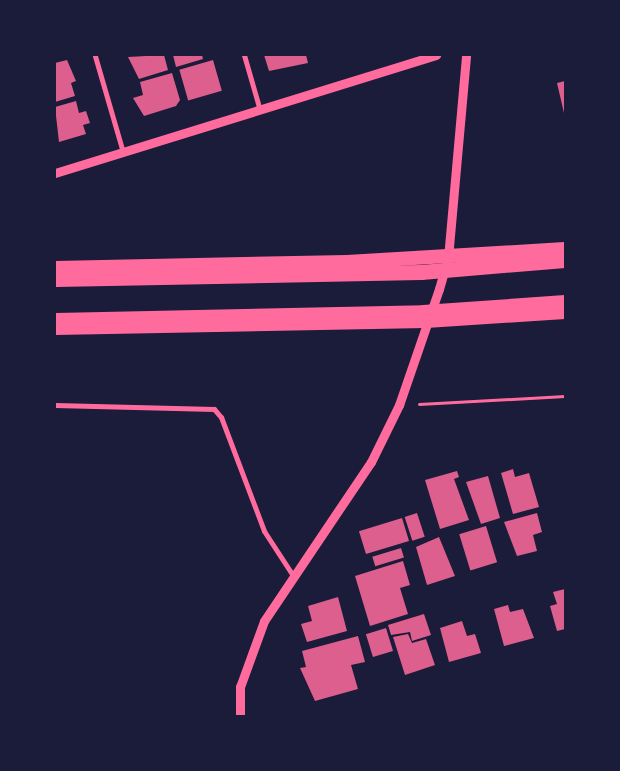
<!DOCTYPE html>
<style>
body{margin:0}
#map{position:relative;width:620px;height:771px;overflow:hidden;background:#1b1b3a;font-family:Lora,serif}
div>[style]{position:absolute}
.building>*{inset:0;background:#dd5f8e;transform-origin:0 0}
.path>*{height:3px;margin:-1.5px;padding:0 1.5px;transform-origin:1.5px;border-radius:1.5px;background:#ff6b9d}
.minor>*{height:5px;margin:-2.5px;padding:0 2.5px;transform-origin:2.5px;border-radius:2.5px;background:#ff6b9d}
.tertiary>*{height:9px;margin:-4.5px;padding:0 4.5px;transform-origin:4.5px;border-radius:4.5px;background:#ff6b9d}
.trunk>*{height:14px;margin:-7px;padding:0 7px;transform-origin:7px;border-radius:7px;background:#ff6b9d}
.motorway>*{height:15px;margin:-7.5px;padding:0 7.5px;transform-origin:7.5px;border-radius:7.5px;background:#ff6b9d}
span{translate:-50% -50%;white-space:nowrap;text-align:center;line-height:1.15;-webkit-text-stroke:4px #1b1b3a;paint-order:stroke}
.frame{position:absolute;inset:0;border:56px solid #1b1b3a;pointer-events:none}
</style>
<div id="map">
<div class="building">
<div style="clip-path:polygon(164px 55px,168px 70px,139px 79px,128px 57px)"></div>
<div style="clip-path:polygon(173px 55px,202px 55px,203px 59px,176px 67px)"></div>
<div style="clip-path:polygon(264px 55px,306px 55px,308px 63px,269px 71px)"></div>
<div style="clip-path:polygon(67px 60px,76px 81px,71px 83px,75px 96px,55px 102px,55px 63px)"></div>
<div style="left:213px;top:60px;width:32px;height:35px;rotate:74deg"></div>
<div style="clip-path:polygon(172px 73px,180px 100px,176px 106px,144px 116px,133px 98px,143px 95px,140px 82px)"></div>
<div style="clip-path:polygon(565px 81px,565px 113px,564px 113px,557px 83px)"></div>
<div style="clip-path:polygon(76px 101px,79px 113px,86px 111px,90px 123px,83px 125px,86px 134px,59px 142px,55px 107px)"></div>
<div style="clip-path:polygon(513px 469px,515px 477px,529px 473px,539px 507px,513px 514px,501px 473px)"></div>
<div style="clip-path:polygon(457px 471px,459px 477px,454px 479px,469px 520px,440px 529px,425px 480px)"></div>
<div style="clip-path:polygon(488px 476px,500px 518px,481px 524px,466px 482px)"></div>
<div style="left:417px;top:513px;width:25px;height:13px;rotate:72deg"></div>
<div style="clip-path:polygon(537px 513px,542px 532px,533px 535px,537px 551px,517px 556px,504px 522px)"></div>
<div style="left:402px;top:518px;width:24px;height:45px;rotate:73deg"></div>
<div style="left:486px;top:526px;width:38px;height:28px;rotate:73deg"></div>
<div style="clip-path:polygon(439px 537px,455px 576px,427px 585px,416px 547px)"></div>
<div style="left:401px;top:548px;width:10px;height:30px;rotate:73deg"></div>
<div style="clip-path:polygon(403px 561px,410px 585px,400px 588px,408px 614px,370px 626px,355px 576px)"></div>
<div style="clip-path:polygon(565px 589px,565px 629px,557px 631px,550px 606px,557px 604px,553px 592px)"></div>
<div style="clip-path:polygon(338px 597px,347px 631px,307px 642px,301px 624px,312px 621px,308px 606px)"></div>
<div style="clip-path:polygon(508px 605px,510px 612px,523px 609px,534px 638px,504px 646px,494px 609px)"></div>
<div style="clip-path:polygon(424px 614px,431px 635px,412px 641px,410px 632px,391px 635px,388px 625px)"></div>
<div style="clip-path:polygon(462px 621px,467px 636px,475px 634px,481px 653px,449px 662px,440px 628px)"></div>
<div style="left:386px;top:628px;width:24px;height:21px;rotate:73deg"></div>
<div style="clip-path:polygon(408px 634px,412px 643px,426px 639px,435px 665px,405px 675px,393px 637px)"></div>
<div style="clip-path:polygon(358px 636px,365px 662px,351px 665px,358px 689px,315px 701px,300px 668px,306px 667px,302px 651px)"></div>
</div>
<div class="path">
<div style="left:419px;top:404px;width:146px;rotate:-3.1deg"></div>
</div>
<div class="minor">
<div style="left:244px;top:55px;width:54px;rotate:73.9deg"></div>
<div style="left:95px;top:56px;width:97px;rotate:73.8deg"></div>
<div style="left:55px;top:405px;width:159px;rotate:1.4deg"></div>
<div style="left:214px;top:409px;width:11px;rotate:49deg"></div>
<div style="left:221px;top:417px;width:122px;rotate:69.3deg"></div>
<div style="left:264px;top:531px;width:55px;rotate:56.9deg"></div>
</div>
<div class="tertiary">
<div style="left:55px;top:173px;width:399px;rotate:-17.2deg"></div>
<div style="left:240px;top:716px;width:29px;rotate:-90deg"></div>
<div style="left:240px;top:687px;width:70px;rotate:-70deg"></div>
<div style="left:264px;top:621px;width:192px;rotate:-56.1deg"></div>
<div style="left:371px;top:462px;width:64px;rotate:-63.8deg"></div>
<div style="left:399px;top:405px;width:123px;rotate:-71deg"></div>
<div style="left:439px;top:289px;width:32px;rotate:-74deg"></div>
<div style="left:448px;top:258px;width:204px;rotate:-84.9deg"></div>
</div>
<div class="trunk">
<div style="left:55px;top:268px;width:292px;rotate:-1.2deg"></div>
<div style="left:347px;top:262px;width:218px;rotate:-3.4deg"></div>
<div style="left:55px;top:328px;width:371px;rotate:-1.1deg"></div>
<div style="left:426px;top:321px;width:139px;rotate:-3.7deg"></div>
</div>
<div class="motorway">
<div style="left:55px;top:279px;width:366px;rotate:-1.1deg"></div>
<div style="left:421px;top:272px;width:144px;rotate:-4.8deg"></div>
<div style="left:55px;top:320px;width:368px;rotate:-1.2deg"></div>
<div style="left:423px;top:312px;width:142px;rotate:-4deg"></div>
</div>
<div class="frame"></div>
</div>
